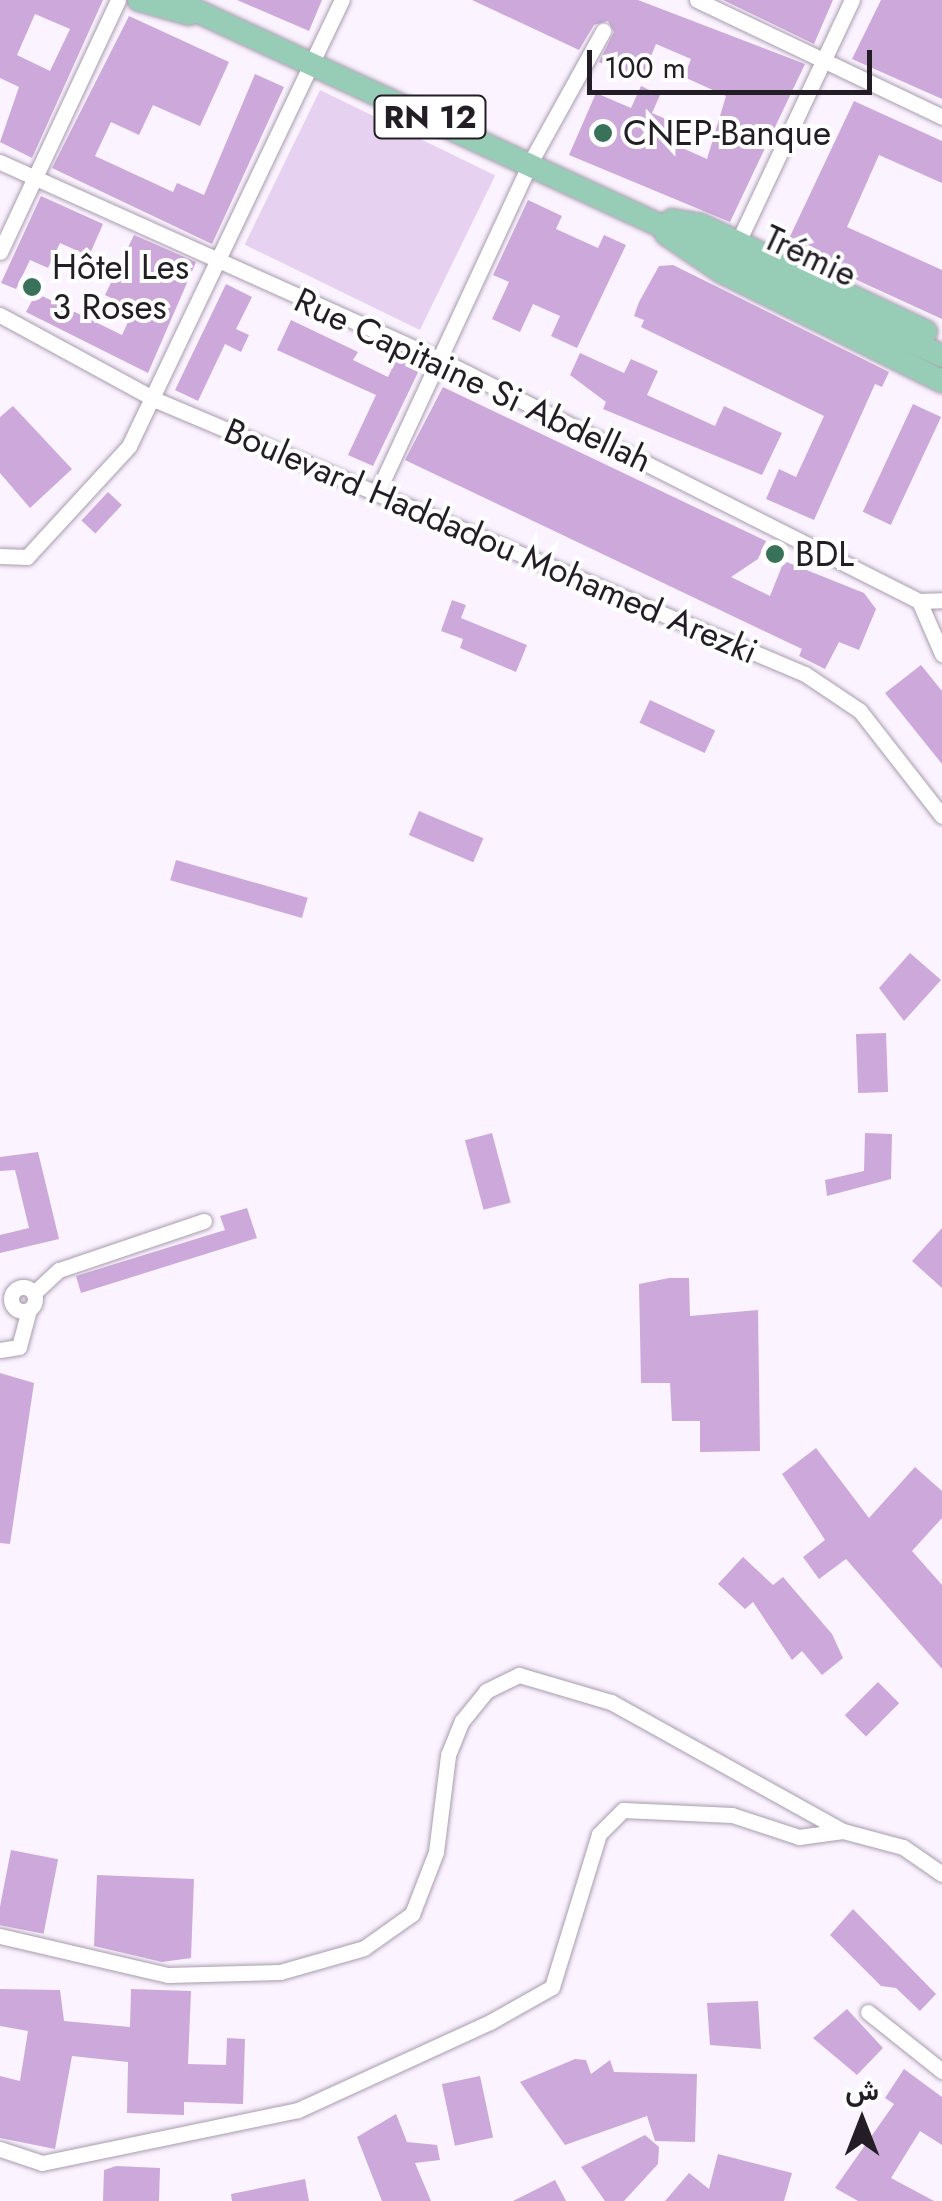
<!DOCTYPE html>
<meta charset="utf-8">
<style>
body{margin:0}
#map{position:relative;width:942px;height:2201px;overflow:hidden;background:#fbf3ff;font-family:Jost,Vazirmatn,sans-serif}
div>[style]{position:absolute}
.green>*{inset:0;background:#e7d1f0;transform-origin:0 0}
.building>*{inset:0;background:#cca9da;transform-origin:0 0}
.roads{filter:drop-shadow(0 0 2px #a99cae) drop-shadow(0 0 2px #a99cae)}
.minor>*{height:15px;margin:-7.5px;padding:0 7.5px;transform-origin:7.5px;border-radius:7.5px;background:#fff}
.minor>.ring{margin:-7.5px;padding:0;box-sizing:content-box;background:none;border:15px solid #fff;border-radius:50%}
.primary>*{height:22px;margin:-11px;padding:0 11px;transform-origin:11px;border-radius:11px;background:#97cdb6}
.dots>*{width:28px;height:28px;translate:-50% -50%;box-sizing:border-box;border:5px solid #fff;border-radius:50%}
span{translate:-50% -50%;white-space:nowrap;text-align:center;line-height:1.15;-webkit-text-stroke:8px #fff;paint-order:stroke}
.shield-label span{padding:2px 8px;background:#fff;border:2px solid;border-radius:8px;-webkit-text-stroke-width:0}
.shield-label{font-size:32px;color:#231e25;font-weight:700}
.poi-label{font-size:35px;color:#231e25}
.left{translate:0 -50%;text-align:left}
.street-label{font-size:35px;color:#231e25}
.north{position:absolute;left:812px;top:2071px;width:100px;height:100px;-webkit-text-stroke:8px #fff;paint-order:stroke;rotate:0deg;font-size:28px;font-weight:700;line-height:40px;text-align:center;color:#231e25}
.north::after{content:'';display:block;margin:auto;width:35px;height:45px;background:#231e25;clip-path:polygon(50% 0,100% 100%,50% 72%,0 100%)}
.scale{position:absolute;left:587px;top:50px;width:285px;height:45px;box-sizing:border-box;border:5px solid #231e25;border-top:0;padding-left:12px;font-size:30px;line-height:35px;white-space:nowrap;color:#231e25;-webkit-text-stroke:8px #fff;paint-order:stroke}
</style>
<div id="map">
<div class="green">
<div style="left:320px;top:90px;width:195px;height:172px;rotate:26deg"></div>
</div>
<div class="building">
<div style="clip-path:polygon(evenodd,0 0,103px 0,32px 158px,0 142px,19px 87px,0 78px,0 0,35px 14px,70px 29px,50px 71px,17px 55px,35px 14px)"></div>
<div style="clip-path:polygon(237px 0,322px 0,309px 31px)"></div>
<div style="clip-path:polygon(472px 0,638px 0,805px 64px,730px 222px,569px 155px,596px 93px,631px 108px,641px 86px,660px 95px,652px 113px,686px 128px,678px 146px,707px 159px,726px 96px,684px 77px,691px 59px,656px 44px,641px 80px,599px 62px,614px 32px,608px 21px,594px 25px,579px 50px)"></div>
<div style="clip-path:polygon(723px 0,833px 0,814px 44px)"></div>
<div style="clip-path:polygon(881px 0,942px 0,942px 99px,852px 59px)"></div>
<div style="clip-path:polygon(129px 16px,229px 62px,200px 126px,153px 105px,139px 135px,111px 122px,95px 156px,173px 192px,177px 183px,204px 195px,255px 74px,284px 87px,212px 244px,52px 168px)"></div>
<div style="clip-path:polygon(854px 101px,942px 141px,942px 183px,879px 155px,847px 227px,942px 270px,942px 319px,785px 247px)"></div>
<div style="clip-path:polygon(41px 196px,103px 224px,89px 256px,60px 243px,48px 268px,30px 260px,16px 289px,1px 283px)"></div>
<div style="clip-path:polygon(528px 200px,562px 216px,556px 229px,598px 248px,604px 235px,626px 245px,577px 348px,551px 336px,560px 316px,533px 304px,520px 332px,492px 319px,509px 282px,493px 275px)"></div>
<div style="clip-path:polygon(134px 235px,196px 262px,148px 373px,26px 312px,36px 293px,122px 335px,134px 309px,105px 295px)"></div>
<div style="clip-path:polygon(673px 265px,889px 372px,882px 387px,875px 384px,814px 520px,766px 499px,779px 469px,796px 477px,824px 416px,641px 327px,644px 320px,634px 316px,639px 302px,659px 266px)"></div>
<div style="clip-path:polygon(226px 284px,252px 297px,236px 329px,249px 335px,241px 352px,225px 344px,198px 401px,175px 390px)"></div>
<div style="clip-path:polygon(291px 320px,358px 352px,353px 360px,388px 377px,399px 354px,422px 364px,373px 466px,348px 455px,376px 395px,277px 350px)"></div>
<div style="clip-path:polygon(580px 353px,624px 373px,631px 359px,658px 371px,647px 395px,715px 426px,724px 406px,782px 433px,762px 475px,603px 409px,606px 402px,570px 375px)"></div>
<div style="clip-path:polygon(443px 387px,766px 541px,758px 559px,731px 577px,770px 596px,784px 561px,864px 593px,876px 609px,859px 650px,839px 642px,825px 669px,799px 656px,802px 649px,405px 460px)"></div>
<div style="left:913px;top:404px;width:31px;height:119px;rotate:25deg"></div>
<div style="clip-path:polygon(13px 406px,72px 469px,30px 508px,0 473px,0 417px)"></div>
<div style="left:108px;top:492px;width:19px;height:39px;rotate:43deg"></div>
<div style="clip-path:polygon(452px 600px,466px 605px,461px 618px,527px 645px,516px 672px,460px 648px,463px 639px,441px 631px)"></div>
<div style="clip-path:polygon(921px 665px,942px 691px,942px 764px,885px 693px)"></div>
<div style="left:650px;top:700px;width:72px;height:25px;rotate:25deg"></div>
<div style="left:419px;top:811px;width:70px;height:26px;rotate:23deg"></div>
<div style="left:176px;top:860px;width:137px;height:21px;rotate:16deg"></div>
<div style="clip-path:polygon(910px 953px,941px 980px,904px 1021px,879px 988px)"></div>
<div style="left:886px;top:1033px;width:59px;height:30px;rotate:88deg"></div>
<div style="left:492px;top:1133px;width:72px;height:28px;rotate:75deg"></div>
<div style="clip-path:polygon(865px 1133px,892px 1134px,891px 1179px,827px 1196px,825px 1180px,864px 1171px)"></div>
<div style="clip-path:polygon(38px 1152px,59px 1239px,0 1253px,0 1235px,29px 1228px,15px 1170px,0 1171px,0 1157px)"></div>
<div style="clip-path:polygon(247px 1208px,257px 1238px,81px 1293px,76px 1276px,225px 1230px,220px 1216px)"></div>
<div style="clip-path:polygon(942px 1228px,942px 1288px,912px 1261px)"></div>
<div style="clip-path:polygon(669px 1278px,689px 1278px,690px 1316px,758px 1310px,760px 1451px,700px 1452px,700px 1421px,672px 1421px,670px 1383px,641px 1383px,639px 1284px)"></div>
<div style="clip-path:polygon(0 1373px,34px 1383px,10px 1544px,0 1543px)"></div>
<div style="clip-path:polygon(816px 1448px,869px 1518px,915px 1467px,942px 1491px,942px 1518px,912px 1551px,942px 1585px,942px 1669px,846px 1559px,819px 1579px,803px 1557px,825px 1540px,782px 1474px)"></div>
<div style="clip-path:polygon(743px 1557px,773px 1585px,783px 1577px,832px 1634px,843px 1658px,822px 1675px,802px 1651px,792px 1660px,753px 1602px,745px 1609px,718px 1584px)"></div>
<div style="left:878px;top:1682px;width:30px;height:47px;rotate:45deg"></div>
<div style="left:11px;top:1850px;width:48px;height:76px;rotate:11deg"></div>
<div style="clip-path:polygon(97px 1875px,194px 1879px,191px 1958px,162px 1962px,94px 1946px)"></div>
<div style="clip-path:polygon(853px 1909px,936px 1994px,920px 2011px,896px 1988px,881px 1986px,830px 1935px)"></div>
<div style="clip-path:polygon(0 1989px,60px 1990px,64px 2021px,130px 2027px,131px 1989px,191px 1991px,188px 2064px,226px 2065px,227px 2038px,245px 2039px,243px 2104px,184px 2102px,184px 2115px,127px 2113px,128px 2062px,72px 2056px,55px 2149px,0 2138px,0 2076px,20px 2081px,28px 2031px,0 2026px)"></div>
<div style="clip-path:polygon(758px 2001px,761px 2049px,710px 2045px,707px 2003px)"></div>
<div style="clip-path:polygon(847px 2009px,883px 2048px,857px 2075px,813px 2038px)"></div>
<div style="clip-path:polygon(575px 2059px,586px 2060px,591px 2074px,610px 2060px,614px 2072px,697px 2074px,695px 2142px,655px 2141px,647px 2116px,565px 2145px,520px 2082px)"></div>
<div style="clip-path:polygon(904px 2069px,942px 2097px,942px 2145px,920px 2131px,891px 2178px,934px 2201px,858px 2201px,835px 2188px,894px 2104px,885px 2098px)"></div>
<div style="left:480px;top:2076px;width:63px;height:39px;rotate:78deg"></div>
<div style="clip-path:polygon(396px 2114px,407px 2142px,437px 2145px,440px 2160px,415px 2163px,431px 2201px,382px 2201px,357px 2137px)"></div>
<div style="clip-path:polygon(645px 2135px,659px 2147px,658px 2164px,624px 2201px,605px 2201px,581px 2167px)"></div>
<div style="clip-path:polygon(718px 2154px,792px 2173px,784px 2201px,665px 2201px,689px 2173px,709px 2189px)"></div>
<div style="clip-path:polygon(116px 2166px,160px 2168px,159px 2201px,103px 2201px,104px 2170px)"></div>
<div style="clip-path:polygon(305px 2179px,309px 2201px,232px 2201px,231px 2194px)"></div>
<div style="clip-path:polygon(555px 2180px,566px 2201px,513px 2201px)"></div>
</div>
<div class="roads">
<div class="minor">
<div style="left:697px;top:0;width:272px;rotate:25.5deg"></div>
<div style="left:0;top:162px;width:481px;rotate:24.2deg"></div>
<div style="left:439px;top:359px;width:538px;rotate:26.76deg"></div>
<div style="left:919px;top:601px;width:23px;rotate:-2deg"></div>
<div style="left:738px;top:242px;width:268px;rotate:-64.8deg"></div>
<div style="left:0;top:252px;width:278px;rotate:-64.9deg"></div>
<div style="left:0;top:315px;width:178px;rotate:28.6deg"></div>
<div style="left:156px;top:400px;width:704px;rotate:22.89deg"></div>
<div style="left:805px;top:674px;width:66px;rotate:33.9deg"></div>
<div style="left:860px;top:711px;width:133px;rotate:52deg"></div>
<div style="left:377px;top:493px;width:366px;rotate:-65.1deg"></div>
<div style="left:531px;top:161px;width:149px;rotate:-61deg"></div>
<div style="left:0;top:556px;width:27px;rotate:2deg"></div>
<div style="left:27px;top:557px;width:151px;rotate:-47.4deg"></div>
<div style="left:129px;top:446px;width:494px;rotate:-64.5deg"></div>
<div style="left:919px;top:601px;width:58px;rotate:66.5deg"></div>
<div class="ring" style="left:11px;top:1287px;width:9px;height:9px"></div>
<div style="left:34px;top:1293px;width:34px;rotate:-43deg"></div>
<div style="left:59px;top:1270px;width:153px;rotate:-18.7deg"></div>
<div style="left:0;top:1350px;width:19px;rotate:-9deg"></div>
<div style="left:19px;top:1347px;width:38px;rotate:-75deg"></div>
<div style="left:0;top:1936px;width:172px;rotate:13.1deg"></div>
<div style="left:168px;top:1975px;width:112px;rotate:-1.5deg"></div>
<div style="left:280px;top:1972px;width:87px;rotate:-15.9deg"></div>
<div style="left:364px;top:1948px;width:59px;rotate:-35.3deg"></div>
<div style="left:412px;top:1914px;width:66px;rotate:-68.8deg"></div>
<div style="left:436px;top:1852px;width:98px;rotate:-82.9deg"></div>
<div style="left:448px;top:1755px;width:37px;rotate:-68deg"></div>
<div style="left:462px;top:1721px;width:38px;rotate:-51deg"></div>
<div style="left:486px;top:1691px;width:37px;rotate:-26deg"></div>
<div style="left:519px;top:1675px;width:96px;rotate:16.4deg"></div>
<div style="left:611px;top:1702px;width:265px;rotate:29.1deg"></div>
<div style="left:868px;top:2012px;width:95px;rotate:38.6deg"></div>
<div style="left:0;top:2149px;width:44px;rotate:18.4deg"></div>
<div style="left:42px;top:2163px;width:261px;rotate:-11.7deg"></div>
<div style="left:298px;top:2110px;width:211px;rotate:-24.6deg"></div>
<div style="left:490px;top:2022px;width:71px;rotate:-29.4deg"></div>
<div style="left:552px;top:1987px;width:160px;rotate:-72.9deg"></div>
<div style="left:599px;top:1834px;width:34px;rotate:-45deg"></div>
<div style="left:623px;top:1810px;width:109px;rotate:2.6deg"></div>
<div style="left:732px;top:1815px;width:71px;rotate:18.2deg"></div>
<div style="left:799px;top:1837px;width:44px;rotate:-7.8deg"></div>
<div style="left:843px;top:1831px;width:62px;rotate:14.9deg"></div>
<div style="left:903px;top:1847px;width:47px;rotate:34.7deg"></div>
</div>
<div class="primary">
<div style="left:139px;top:0;width:52px;rotate:15.6deg"></div>
<div style="left:173px;top:0;width:847px;rotate:24.84deg"></div>
<div style="left:672px;top:220px;width:29px;rotate:10deg"></div>
<div style="left:701px;top:225px;width:249px;rotate:25.4deg"></div>
<div style="left:666px;top:234px;width:68px;rotate:34.2deg"></div>
<div style="left:722px;top:272px;width:246px;rotate:26.4deg"></div>
</div>
</div>
<div class="dots">
<div style="left:603px;top:133px;background:#39725a"></div>
<div style="left:32px;top:287px;background:#39725a"></div>
<div style="left:775px;top:554px;background:#39725a"></div>
</div>
<div class="shield-label">
<span style="left:430px;top:117px">RN 12</span>
</div>
<div class="poi-label">
<span class="left" style="left:623px;top:133px">CNEP-Banque</span>
<span class="left" style="left:52px;top:287px">Hôtel Les<br>3 Roses</span>
<span class="left" style="left:795px;top:554px">BDL</span>
</div>
<div class="street-label">
<span style="left:810px;top:256px;rotate:25deg">Trémie</span>
<span style="left:473px;top:380px;rotate:25deg">Rue Capitaine Si Abdellah</span>
<span style="left:491px;top:541px;rotate:23deg">Boulevard Haddadou Mohamed Arezki</span>
</div>
<div class="north">ش</div>
<div class="scale">100 m</div>
</div>
